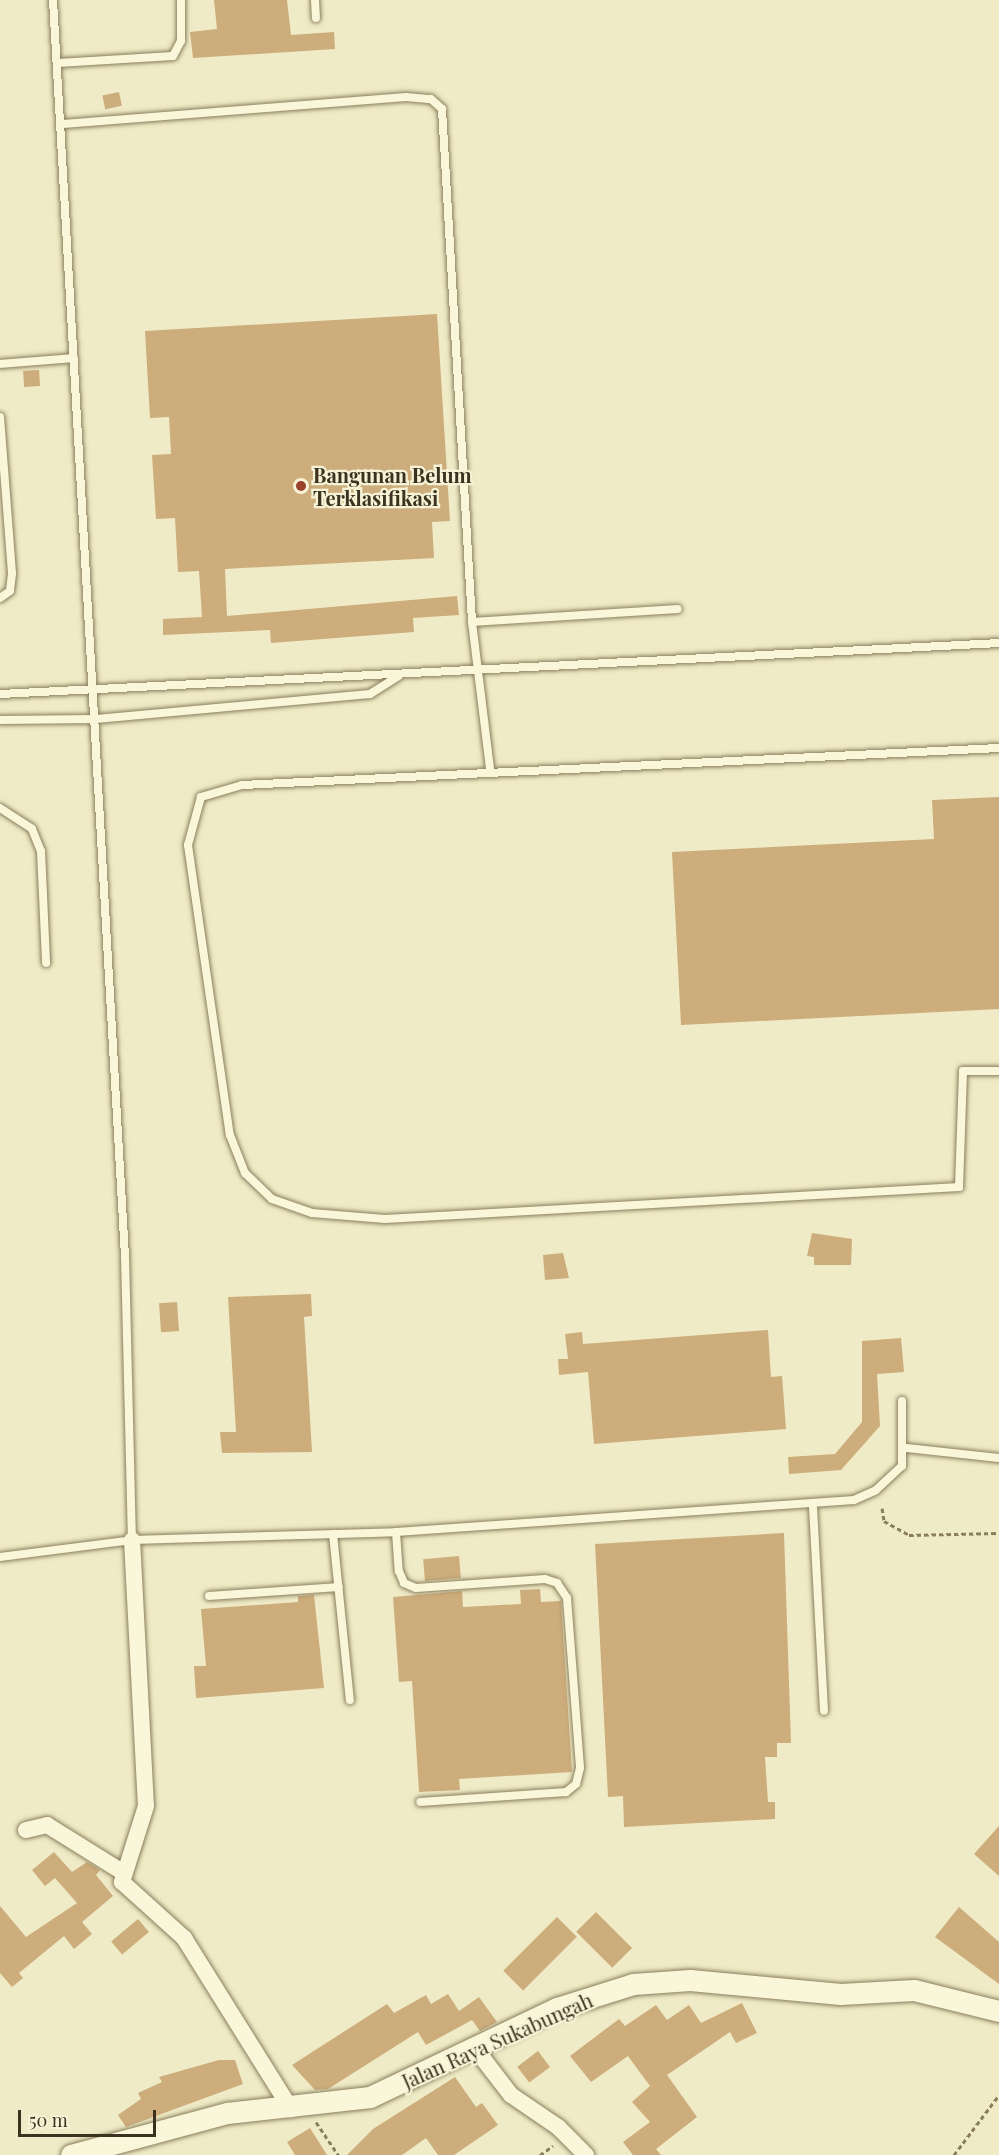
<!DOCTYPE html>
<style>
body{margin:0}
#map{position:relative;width:999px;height:2155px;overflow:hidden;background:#efebc6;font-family:"Playfair Display",serif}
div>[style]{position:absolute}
.building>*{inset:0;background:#cdad7c;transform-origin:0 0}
.path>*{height:3px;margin-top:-1.5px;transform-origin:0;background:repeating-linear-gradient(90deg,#8b7e5c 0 4.5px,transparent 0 7.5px)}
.roads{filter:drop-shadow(0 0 2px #8b7e5c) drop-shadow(0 0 2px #8b7e5c)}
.service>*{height:8px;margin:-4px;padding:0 4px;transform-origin:4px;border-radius:4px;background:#f9f6da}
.minor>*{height:16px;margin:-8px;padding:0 8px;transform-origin:8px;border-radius:8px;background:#f9f6da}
.tertiary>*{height:21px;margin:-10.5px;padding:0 10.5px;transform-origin:10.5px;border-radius:10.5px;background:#f9f6da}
.dots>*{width:16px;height:16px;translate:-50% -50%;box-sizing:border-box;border:3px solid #f6f3d6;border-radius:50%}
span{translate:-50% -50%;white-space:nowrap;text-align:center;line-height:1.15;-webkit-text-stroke:4.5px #f6f3d6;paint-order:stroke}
.poi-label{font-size:20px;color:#3b321f;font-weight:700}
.left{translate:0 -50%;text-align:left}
.street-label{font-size:20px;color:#3b321f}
.scale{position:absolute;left:18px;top:2110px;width:138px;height:27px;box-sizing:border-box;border:3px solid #3b321f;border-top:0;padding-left:8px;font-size:18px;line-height:21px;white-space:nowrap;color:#3b321f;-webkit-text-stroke:4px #f6f3d6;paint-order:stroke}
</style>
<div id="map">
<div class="building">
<div style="clip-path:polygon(214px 0,287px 0,291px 35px,334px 32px,335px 49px,193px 58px,190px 32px,217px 29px)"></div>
<div style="left:119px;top:92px;width:14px;height:17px;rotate:78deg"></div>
<div style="clip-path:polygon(437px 314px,450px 521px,432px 522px,434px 558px,225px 569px,227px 616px,457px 596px,459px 615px,413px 618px,414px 632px,271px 643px,270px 630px,163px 635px,163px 619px,202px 617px,199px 571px,178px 572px,175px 518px,156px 519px,152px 455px,171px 454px,169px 417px,150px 418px,145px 331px)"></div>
<div style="left:39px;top:370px;width:16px;height:16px;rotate:86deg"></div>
<div style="clip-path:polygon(999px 797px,999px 1009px,681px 1025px,672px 852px,934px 839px,932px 800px)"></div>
<div style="clip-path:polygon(812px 1233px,852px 1239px,851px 1265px,814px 1265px,814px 1257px,807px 1256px)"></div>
<div style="clip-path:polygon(563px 1253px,569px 1278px,545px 1280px,543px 1255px)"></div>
<div style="clip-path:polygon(311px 1294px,312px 1316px,304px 1317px,312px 1452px,222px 1453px,220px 1432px,236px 1432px,228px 1297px)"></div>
<div style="left:177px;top:1302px;width:29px;height:18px;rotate:86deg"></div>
<div style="clip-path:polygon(768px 1330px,771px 1377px,782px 1376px,786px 1429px,594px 1444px,588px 1372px,559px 1375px,558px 1359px,568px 1359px,565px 1334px,582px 1332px,583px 1344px)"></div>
<div style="clip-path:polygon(901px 1338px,904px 1372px,877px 1374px,880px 1426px,841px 1470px,789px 1474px,788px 1457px,835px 1454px,862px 1422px,862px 1341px)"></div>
<div style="clip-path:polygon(784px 1533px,791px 1743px,777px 1743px,777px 1757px,765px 1757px,768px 1802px,775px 1802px,775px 1819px,624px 1827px,623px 1796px,608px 1797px,595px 1544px)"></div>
<div style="left:459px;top:1556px;width:22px;height:36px;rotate:85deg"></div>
<div style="clip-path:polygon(540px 1589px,541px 1602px,561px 1601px,572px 1772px,459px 1779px,460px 1790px,419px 1792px,412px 1681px,399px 1682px,393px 1597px,462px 1591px,463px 1607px,521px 1604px,520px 1590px)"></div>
<div style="clip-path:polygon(314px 1595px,324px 1688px,196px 1698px,194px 1666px,206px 1666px,201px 1609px,298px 1602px,298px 1596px)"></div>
<div style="clip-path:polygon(999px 1826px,999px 1876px,974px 1854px)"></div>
<div style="clip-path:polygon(54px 1852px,72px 1872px,87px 1862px,100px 1870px,96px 1875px,113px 1896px,82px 1922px,92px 1934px,74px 1949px,64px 1936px,19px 1973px,23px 1978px,12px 1987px,0 1973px,0 1906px,26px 1937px,77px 1903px,55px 1878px,45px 1886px,32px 1870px)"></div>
<div style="clip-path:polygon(959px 1907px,999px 1942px,999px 1984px,935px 1937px)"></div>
<div style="left:596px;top:1912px;width:51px;height:28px;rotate:45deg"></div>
<div style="left:557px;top:1917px;width:28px;height:76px;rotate:45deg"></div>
<div style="left:138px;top:1919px;width:17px;height:35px;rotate:50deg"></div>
<div style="clip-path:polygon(448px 1994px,459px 2011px,479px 1997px,497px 2022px,480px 2031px,472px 2020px,426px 2045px,418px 2032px,328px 2089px,315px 2090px,292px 2065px,387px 2004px,394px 2013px,426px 1995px,431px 2004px)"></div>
<div style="clip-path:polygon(742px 2003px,757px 2033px,736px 2043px,730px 2032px,667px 2075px,697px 2117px,656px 2149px,661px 2155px,633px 2155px,623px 2142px,650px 2122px,632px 2102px,650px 2086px,628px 2056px,591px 2082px,570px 2056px,619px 2019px,625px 2026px,656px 2005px,667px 2020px,689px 2005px,701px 2023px)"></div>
<div style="left:538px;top:2051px;width:20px;height:26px;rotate:53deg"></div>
<div style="clip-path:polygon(219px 2060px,235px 2060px,243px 2084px,126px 2127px,118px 2115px,141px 2099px,138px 2093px,162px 2082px,159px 2077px)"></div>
<div style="clip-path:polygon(455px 2077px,476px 2107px,482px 2103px,498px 2125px,454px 2155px,438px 2155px,426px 2138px,402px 2155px,347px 2155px,373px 2129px)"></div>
<div style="clip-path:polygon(310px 2128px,327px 2155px,295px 2155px,287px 2142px)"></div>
</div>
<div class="path">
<div style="left:882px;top:1508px;width:13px;rotate:81deg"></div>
<div style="left:884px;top:1521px;width:29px;rotate:29deg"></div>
<div style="left:909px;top:1535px;width:90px;rotate:-1.3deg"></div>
<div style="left:316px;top:2122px;width:40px;rotate:56deg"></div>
<div style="left:540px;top:2155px;width:16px;rotate:-35deg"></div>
<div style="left:954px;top:2155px;width:75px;rotate:-53.1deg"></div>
</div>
<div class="roads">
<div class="service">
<div style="left:53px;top:0;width:1258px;rotate:86.72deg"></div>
<div style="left:125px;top:1256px;width:284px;rotate:88.6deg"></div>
<div style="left:315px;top:0;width:18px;rotate:87deg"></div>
<div style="left:58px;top:63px;width:115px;rotate:-3.5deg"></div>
<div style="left:173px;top:56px;width:17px;rotate:-62deg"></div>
<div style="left:181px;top:41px;width:41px;rotate:-90deg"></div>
<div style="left:63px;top:124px;width:344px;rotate:-4.5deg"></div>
<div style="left:406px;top:97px;width:25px;rotate:5deg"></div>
<div style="left:431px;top:99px;width:15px;rotate:42deg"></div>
<div style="left:442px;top:109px;width:514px;rotate:86.65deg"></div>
<div style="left:472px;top:622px;width:148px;rotate:83deg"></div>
<div style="left:0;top:364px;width:74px;rotate:-4.6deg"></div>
<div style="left:0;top:417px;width:157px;rotate:85.6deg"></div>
<div style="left:12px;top:574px;width:17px;rotate:97deg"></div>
<div style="left:10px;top:591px;width:12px;rotate:145deg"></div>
<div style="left:472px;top:622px;width:206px;rotate:-3.6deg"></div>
<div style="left:0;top:694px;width:1000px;rotate:-2.92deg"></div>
<div style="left:0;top:720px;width:96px;rotate:-0.6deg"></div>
<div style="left:96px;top:719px;width:275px;rotate:-5.2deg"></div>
<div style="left:370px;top:694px;width:34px;rotate:-32deg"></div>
<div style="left:999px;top:748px;width:758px;rotate:177.2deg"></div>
<div style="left:242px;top:785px;width:43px;rotate:163.7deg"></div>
<div style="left:201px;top:797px;width:50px;rotate:105.2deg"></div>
<div style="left:188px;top:845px;width:293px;rotate:81.8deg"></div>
<div style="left:230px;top:1135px;width:41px;rotate:68.5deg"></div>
<div style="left:245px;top:1173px;width:37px;rotate:44deg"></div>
<div style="left:272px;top:1199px;width:42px;rotate:19.3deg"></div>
<div style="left:312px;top:1213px;width:73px;rotate:4.7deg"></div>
<div style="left:385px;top:1219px;width:575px;rotate:-3.19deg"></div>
<div style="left:959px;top:1187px;width:116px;rotate:-88deg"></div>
<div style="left:963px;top:1071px;width:36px"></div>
<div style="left:0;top:808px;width:38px;rotate:33deg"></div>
<div style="left:32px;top:829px;width:24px;rotate:68deg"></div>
<div style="left:41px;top:851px;width:112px;rotate:87.4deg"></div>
<div style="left:906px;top:1448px;width:94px;rotate:6.1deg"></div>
<div style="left:813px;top:1507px;width:204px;rotate:86.9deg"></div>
<div style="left:396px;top:1532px;width:39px;rotate:86deg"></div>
<div style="left:399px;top:1571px;width:13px;rotate:67deg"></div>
<div style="left:404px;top:1583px;width:13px;rotate:23deg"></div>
<div style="left:416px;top:1588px;width:129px;rotate:-4deg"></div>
<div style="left:545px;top:1579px;width:13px;rotate:18deg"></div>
<div style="left:557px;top:1583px;width:18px;rotate:56deg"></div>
<div style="left:567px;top:1598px;width:170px;rotate:85.6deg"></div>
<div style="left:580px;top:1768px;width:16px;rotate:104deg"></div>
<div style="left:576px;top:1784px;width:13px;rotate:141deg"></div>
<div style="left:566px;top:1792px;width:146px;rotate:176.1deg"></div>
<div style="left:333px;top:1534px;width:167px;rotate:84.2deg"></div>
<div style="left:0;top:1557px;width:133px;rotate:-7.3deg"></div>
<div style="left:132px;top:1540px;width:264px;rotate:-1.7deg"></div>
<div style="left:396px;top:1532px;width:459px;rotate:-4deg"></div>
<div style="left:854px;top:1500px;width:24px;rotate:-24deg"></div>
<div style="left:876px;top:1490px;width:35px;rotate:-43deg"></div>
<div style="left:902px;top:1466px;width:65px;rotate:-90deg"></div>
<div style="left:209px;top:1596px;width:130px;rotate:-4deg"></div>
</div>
<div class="minor">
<div style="left:132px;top:1540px;width:266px;rotate:87deg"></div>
<div style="left:146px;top:1806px;width:80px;rotate:107.5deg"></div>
<div style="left:122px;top:1882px;width:84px;rotate:42.1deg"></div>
<div style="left:184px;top:1938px;width:202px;rotate:58deg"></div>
<div style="left:26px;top:1830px;width:22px;rotate:-13deg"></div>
<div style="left:47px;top:1825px;width:87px;rotate:31.9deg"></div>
<div style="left:474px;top:2047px;width:61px;rotate:52.4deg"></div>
<div style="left:511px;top:2095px;width:57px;rotate:34.2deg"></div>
<div style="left:558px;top:2127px;width:40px;rotate:45deg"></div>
</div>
<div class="tertiary">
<div style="left:71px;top:2155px;width:162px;rotate:-15.1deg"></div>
<div style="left:227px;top:2113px;width:144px;rotate:-6.4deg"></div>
<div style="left:370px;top:2097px;width:207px;rotate:-25.5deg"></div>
<div style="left:557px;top:2008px;width:80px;rotate:-17.5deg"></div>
<div style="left:633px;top:1984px;width:57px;rotate:-4deg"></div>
<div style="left:690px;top:1980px;width:151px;rotate:5.3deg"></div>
<div style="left:840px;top:1994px;width:74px;rotate:-3.1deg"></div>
<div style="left:914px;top:1990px;width:88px;rotate:13.9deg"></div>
</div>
</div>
<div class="dots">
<div style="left:301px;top:486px;background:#9a402b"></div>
</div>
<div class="poi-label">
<span class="left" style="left:313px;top:486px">Bangunan Belum<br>Terklasifikasi</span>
</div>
<div class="street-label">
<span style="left:497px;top:2040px;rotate:-24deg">Jalan Raya Sukabungah</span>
</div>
<div class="scale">50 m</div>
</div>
